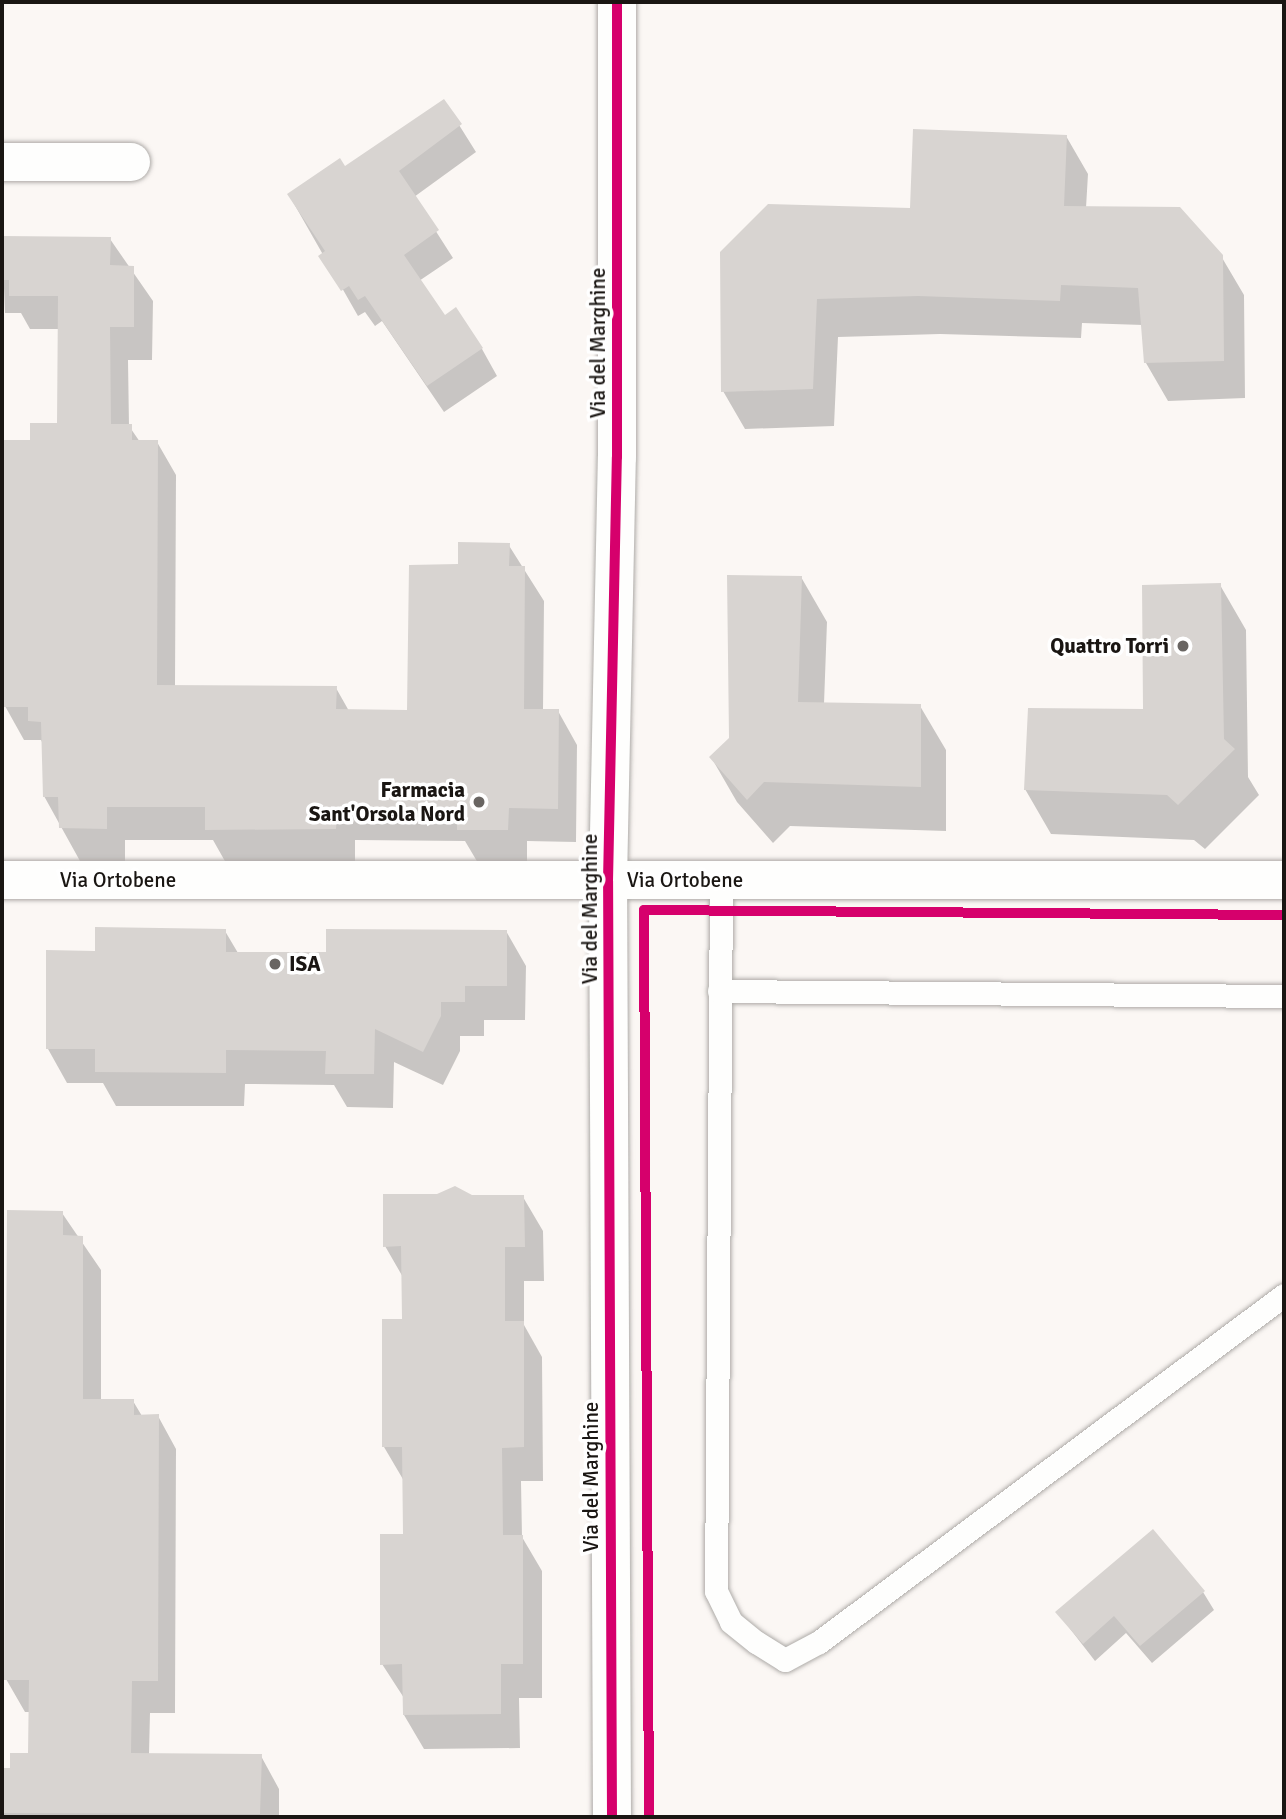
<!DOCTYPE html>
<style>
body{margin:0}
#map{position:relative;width:1286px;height:1819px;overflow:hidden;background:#fbf7f4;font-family:Signika,sans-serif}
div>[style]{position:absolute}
.shadow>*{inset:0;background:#0003}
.building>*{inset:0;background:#d8d4d1}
.roads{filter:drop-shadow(0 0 2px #aeaba8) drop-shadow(0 0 2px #aeaba8)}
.lane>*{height:23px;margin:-11.5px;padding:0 11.5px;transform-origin:11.5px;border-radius:11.5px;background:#fefefd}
.street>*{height:38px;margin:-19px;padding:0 19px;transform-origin:19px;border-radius:19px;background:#fefefd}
.cycleway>*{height:10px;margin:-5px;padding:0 5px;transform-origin:5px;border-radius:5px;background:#d6006c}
.dots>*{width:19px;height:19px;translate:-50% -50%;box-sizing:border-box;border:4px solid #fff;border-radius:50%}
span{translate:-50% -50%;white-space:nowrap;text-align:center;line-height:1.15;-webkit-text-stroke:7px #fff;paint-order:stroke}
.street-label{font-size:21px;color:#1a1613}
.poi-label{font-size:21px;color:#1a1613;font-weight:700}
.right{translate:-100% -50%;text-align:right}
.left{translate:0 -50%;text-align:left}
.frame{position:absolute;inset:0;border:4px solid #1a1613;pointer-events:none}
</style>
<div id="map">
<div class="shadow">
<div style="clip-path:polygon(444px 101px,476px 152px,414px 197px,453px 258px,419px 281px,444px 318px,482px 349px,497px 376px,444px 412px,382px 321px,375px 326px,365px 312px,358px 316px,289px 195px,345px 168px)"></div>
<div style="clip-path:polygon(1066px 136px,1088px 174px,1086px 208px,1221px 256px,1244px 295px,1245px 398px,1168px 401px,1146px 363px,1143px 325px,1082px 323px,1081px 338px,940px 334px,838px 337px,834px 426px,745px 429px,723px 391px,722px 253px,912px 210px)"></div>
<div style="clip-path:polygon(2px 238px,110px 239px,153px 301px,152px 360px,128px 360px,129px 426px,140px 442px,157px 442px,176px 475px,175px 687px,336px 688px,349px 711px,408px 711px,459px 566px,508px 544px,544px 601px,543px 711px,558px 711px,577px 745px,576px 842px,527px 841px,527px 863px,478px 863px,465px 841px,355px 840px,355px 862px,226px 863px,213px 840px,125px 840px,125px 862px,80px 861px,44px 796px,43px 744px,41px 740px,24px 740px,5px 706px,31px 442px,59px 425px,59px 329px,30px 329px,21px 313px,5px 313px)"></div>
<div style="clip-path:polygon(801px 577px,827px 622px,824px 704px,920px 706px,946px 750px,946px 831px,790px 826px,773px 843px,737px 802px,711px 757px,731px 739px)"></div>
<div style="clip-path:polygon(1220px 585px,1246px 630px,1248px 777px,1259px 795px,1205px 849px,1194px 840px,1051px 834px,1025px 789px,1145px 710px)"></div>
<div style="clip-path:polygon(225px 931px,238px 953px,328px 954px,506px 931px,526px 966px,525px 1020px,484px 1020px,484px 1036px,460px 1036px,460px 1051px,443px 1085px,394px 1062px,393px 1108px,347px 1107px,334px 1085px,245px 1084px,244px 1106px,116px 1106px,103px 1083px,67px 1083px,48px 1049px,97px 952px)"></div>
<div style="clip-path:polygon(471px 1196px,523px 1197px,543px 1231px,544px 1281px,524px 1281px,524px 1325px,542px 1357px,543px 1481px,521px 1481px,522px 1537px,542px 1571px,542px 1698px,519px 1698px,520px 1748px,424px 1749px,404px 1715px,404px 1698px,382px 1664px,405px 1536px,404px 1481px,384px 1447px,404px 1321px,404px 1279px,385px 1246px)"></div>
<div style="clip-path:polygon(62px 1213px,101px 1270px,101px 1401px,133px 1401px,142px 1416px,158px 1416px,176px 1449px,175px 1713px,150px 1713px,149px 1755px,261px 1756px,279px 1789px,279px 1817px,2px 1817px,2px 1770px,12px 1770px,29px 1754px,30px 1712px,25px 1712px,6px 1679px)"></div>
<div style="clip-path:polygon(1203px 1592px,1214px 1610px,1152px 1663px,1126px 1633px,1095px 1661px,1057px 1612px)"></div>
</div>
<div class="building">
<div style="clip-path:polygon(444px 99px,462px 124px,399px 171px,439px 230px,404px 255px,445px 315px,456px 307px,483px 348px,427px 386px,365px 296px,358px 300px,349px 286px,341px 291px,318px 256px,325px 251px,287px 194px,340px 158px,345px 166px)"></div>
<div style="clip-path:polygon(913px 129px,1067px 135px,1064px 206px,1180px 207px,1223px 255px,1224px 361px,1144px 363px,1138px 288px,1061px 285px,1060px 301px,918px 296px,817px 299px,813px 389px,721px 392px,720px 252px,768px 204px,910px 208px)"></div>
<div style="clip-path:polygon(2px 236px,111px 237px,110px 265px,134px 266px,134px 327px,110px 327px,111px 424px,132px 424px,132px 440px,158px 440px,157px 685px,337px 686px,336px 709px,407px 710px,409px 565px,458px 564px,458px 542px,510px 543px,509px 566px,525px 566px,524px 709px,559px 709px,558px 809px,509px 808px,508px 830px,457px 830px,457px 808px,337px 807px,336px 829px,205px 830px,205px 807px,107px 807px,107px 829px,59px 828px,58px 797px,43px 797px,41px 722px,28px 721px,28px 707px,3px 707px,4px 440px,30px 440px,30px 423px,57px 423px,58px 296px,9px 296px,9px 280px,2px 280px)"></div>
<div style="clip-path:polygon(727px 575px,802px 576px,798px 702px,921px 704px,921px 787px,764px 782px,747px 800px,709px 757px,729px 738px)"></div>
<div style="clip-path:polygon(1221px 583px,1224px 739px,1235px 749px,1178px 805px,1167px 795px,1024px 790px,1028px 708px,1143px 709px,1142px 585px)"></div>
<div style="clip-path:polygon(95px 927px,226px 929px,226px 952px,326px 952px,326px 929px,507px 930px,507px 986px,465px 986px,465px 1002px,441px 1002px,441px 1016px,423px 1052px,375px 1029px,374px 1074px,325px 1074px,326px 1051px,226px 1050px,226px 1073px,95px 1072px,95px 1049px,46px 1049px,46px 950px,95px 951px)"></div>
<div style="clip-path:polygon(455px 1186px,472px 1195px,524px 1195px,525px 1247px,505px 1247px,505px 1321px,524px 1321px,524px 1447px,502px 1448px,503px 1535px,523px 1535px,523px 1664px,501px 1664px,501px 1714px,403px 1715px,402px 1664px,380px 1665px,380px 1534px,403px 1534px,402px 1447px,382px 1447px,382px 1319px,402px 1319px,401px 1246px,383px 1247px,383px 1194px,437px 1194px)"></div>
<div style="clip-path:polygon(7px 1210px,63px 1211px,63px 1235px,83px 1236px,83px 1399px,134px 1399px,134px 1415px,159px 1414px,158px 1681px,132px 1681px,131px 1753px,262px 1754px,260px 1814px,2px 1813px,2px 1768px,10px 1768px,10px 1753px,28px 1753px,29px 1680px,4px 1680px)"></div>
<div style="clip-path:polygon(1153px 1529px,1205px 1591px,1140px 1646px,1114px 1616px,1083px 1644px,1055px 1612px)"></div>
</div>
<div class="roads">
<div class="lane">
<div style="left:721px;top:880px;width:711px;rotate:90.4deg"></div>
<div style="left:716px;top:1591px;width:34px;rotate:64deg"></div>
<div style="left:731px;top:1622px;width:32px;rotate:39deg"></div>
<div style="left:756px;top:1642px;width:34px;rotate:32deg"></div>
<div style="left:785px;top:1660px;width:38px;rotate:-28deg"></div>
<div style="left:819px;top:1642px;width:580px;rotate:-36.73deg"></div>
<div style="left:719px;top:991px;width:565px;rotate:0.51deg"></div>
</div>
<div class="street">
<div style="left:2px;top:162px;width:129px"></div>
<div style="left:2px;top:880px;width:1282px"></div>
<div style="left:612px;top:1817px;width:936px;rotate:-90.24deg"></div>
<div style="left:608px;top:881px;width:424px;rotate:-88.8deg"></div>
<div style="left:617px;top:457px;width:455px;rotate:-90deg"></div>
</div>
</div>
<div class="cycleway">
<div style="left:612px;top:1817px;width:936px;rotate:-90.24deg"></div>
<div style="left:608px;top:881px;width:424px;rotate:-88.8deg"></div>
<div style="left:617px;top:457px;width:455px;rotate:-90deg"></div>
<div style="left:649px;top:1817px;width:907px;rotate:-90.32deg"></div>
<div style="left:644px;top:910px;width:640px;rotate:0.45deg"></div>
</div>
<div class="dots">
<div style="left:1183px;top:646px;background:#696562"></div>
<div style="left:479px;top:802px;background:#696562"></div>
<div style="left:275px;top:964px;background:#696562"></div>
</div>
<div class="street-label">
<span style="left:598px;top:343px;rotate:-90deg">Via del Marghine</span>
<span style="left:118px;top:880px">Via Ortobene</span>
<span style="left:685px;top:880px">Via Ortobene</span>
<span style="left:590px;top:909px;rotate:-90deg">Via del Marghine</span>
<span style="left:591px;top:1477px;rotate:-90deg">Via del Marghine</span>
</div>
<div class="poi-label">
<span class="right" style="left:1169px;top:646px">Quattro Torri</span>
<span class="right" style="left:465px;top:802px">Farmacia<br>Sant'Orsola Nord</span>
<span class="left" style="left:289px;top:964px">ISA</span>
</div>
<div class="frame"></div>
</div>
